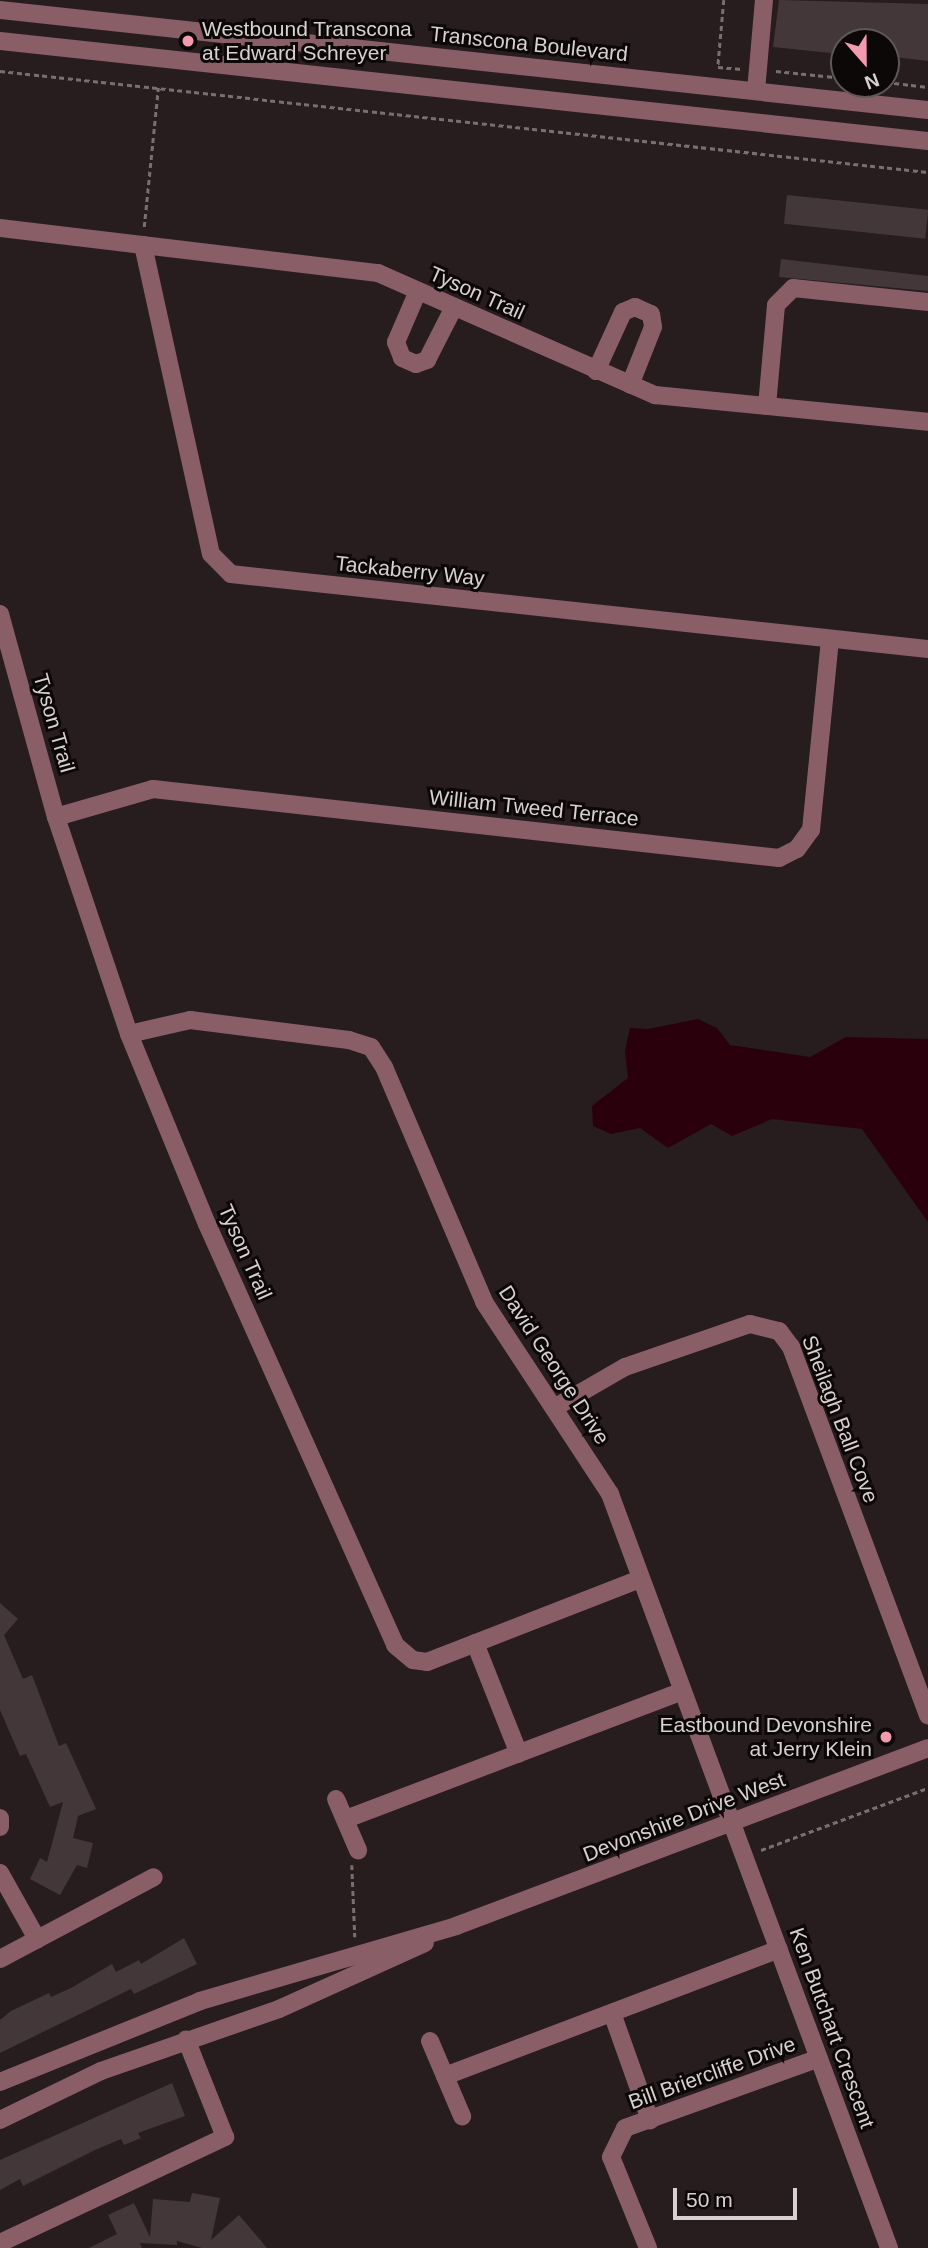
<!DOCTYPE html>
<style>
body{margin:0}
#map{position:relative;width:928px;height:2248px;overflow:hidden;background:#271c1e;font-family:Arial,sans-serif}
div>[style]{position:absolute}
.water>*{inset:0;background:#29000c}
.building>*{inset:0;background:#44373a;transform-origin:0 0}
.path>*{height:2.5px;margin-top:-1.25px;transform-origin:0;background:repeating-linear-gradient(90deg,#786f70 0 5px,transparent 0 8.5px)}
.minor>*{height:18px;margin:-9px;padding:0 9px;transform-origin:9px;border-radius:9px;background:#895e67}
.dots>*{width:19px;height:19px;translate:-50% -50%;box-sizing:border-box;border:4px solid #0c0808;border-radius:50%}
span{translate:-50% -50%;white-space:nowrap;text-align:center;line-height:1.15;-webkit-text-stroke:6px #0c0808;paint-order:stroke}
.poi-label{font-size:21px;color:#d8d0d1}
.left{translate:0 -50%;text-align:left}
.right{translate:-100% -50%;text-align:right}
.street-label{font-size:21px;color:#d8d0d1}
.north{position:absolute;left:830px;top:28px;width:70px;height:70px;box-sizing:border-box;background:#0c0808;border:2px solid #5e5858;border-radius:50%;rotate:159deg;font-size:19px;font-weight:700;line-height:28px;text-align:center;color:#d8d0d1}
.north::after{content:'';display:block;margin:auto;width:24px;height:32px;background:#f29aae;clip-path:polygon(50% 0,100% 100%,50% 72%,0 100%)}
.scale{position:absolute;left:673px;top:2188px;width:124px;height:32px;box-sizing:border-box;border:4px solid #d8d0d1;border-top:0;padding-left:9px;font-size:21px;line-height:24px;white-space:nowrap;color:#d8d0d1;-webkit-text-stroke:5px #0c0808;paint-order:stroke}
</style>
<div id="map">
<div class="water">
<div style="clip-path:polygon(698px 1019px,717px 1028px,730px 1045px,810px 1057px,846px 1037px,928px 1039px,928px 1222px,862px 1129px,772px 1119px,732px 1136px,711px 1124px,668px 1148px,640px 1128px,611px 1134px,593px 1126px,592px 1106px,628px 1078px,625px 1051px,630px 1028px,648px 1029px)"></div>
</div>
<div class="building">
<div style="clip-path:polygon(779px 0,928px 4px,928px 61px,886px 56px,886px 42px,842px 42px,840px 54px,773px 47px)"></div>
<div style="left:787px;top:195px;width:142px;height:29px;rotate:6deg"></div>
<div style="clip-path:polygon(781px 259px,928px 276px,928px 291px,779px 277px)"></div>
<div style="clip-path:polygon(0 1603px,18px 1619px,4px 1635px,23px 1679px,32px 1675px,59px 1746px,66px 1743px,96px 1809px,78px 1816px,73px 1838px,93px 1843px,87px 1868px,77px 1865px,60px 1895px,30px 1879px,40px 1858px,47px 1862px,63px 1802px,50px 1807px,26px 1754px,20px 1756px,0 1710px)"></div>
<div style="clip-path:polygon(184px 1938px,197px 1964px,134px 1994px,131px 1989px,0 2053px,0 2020px,11px 2011px,49px 1993px,51px 1997px,71px 1988px,112px 1964px,116px 1972px,139px 1960px,141px 1964px)"></div>
<div style="clip-path:polygon(172px 2083px,185px 2116px,138px 2133px,141px 2138px,124px 2145px,121px 2139px,95px 2150px,23px 2186px,20px 2179px,0 2190px,0 2160px)"></div>
<div style="clip-path:polygon(192px 2193px,220px 2198px,211px 2240px,239px 2215px,267px 2248px,202px 2248px,177px 2241px,177px 2245px,140px 2243px,142px 2248px,89px 2248px,117px 2234px,108px 2215px,134px 2203px,150px 2237px,153px 2199px,190px 2202px)"></div>
</div>
<div class="path">
<div style="left:724px;top:0;width:67px;rotate:95.1deg"></div>
<div style="left:718px;top:67px;width:24px;rotate:5deg"></div>
<div style="left:0;top:71px;width:933px;rotate:6.21deg"></div>
<div style="left:776px;top:71px;width:68px;rotate:5.9deg"></div>
<div style="left:886px;top:82px;width:42px;rotate:6.8deg"></div>
<div style="left:144px;top:227px;width:140px;rotate:-84.2deg"></div>
<div style="left:761px;top:1850px;width:178px;rotate:-20.4deg"></div>
<div style="left:352px;top:1865px;width:72px;rotate:87.6deg"></div>
</div>
<div class="minor">
<div style="left:0;top:10px;width:933px;rotate:6.15deg"></div>
<div style="left:0;top:41px;width:933px;rotate:6.15deg"></div>
<div style="left:756px;top:91px;width:91px;rotate:-85deg"></div>
<div style="left:0;top:228px;width:381px;rotate:6.8deg"></div>
<div style="left:378px;top:273px;width:303px;rotate:23.8deg"></div>
<div style="left:655px;top:395px;width:274px;rotate:5.6deg"></div>
<div style="left:143px;top:245px;width:316px;rotate:77.6deg"></div>
<div style="left:211px;top:554px;width:28px;rotate:45deg"></div>
<div style="left:231px;top:574px;width:701px;rotate:6.14deg"></div>
<div style="left:418px;top:291px;width:56px;rotate:113.3deg"></div>
<div style="left:396px;top:342px;width:17px;rotate:69deg"></div>
<div style="left:402px;top:358px;width:15px;rotate:23deg"></div>
<div style="left:416px;top:364px;width:12px;rotate:-20deg"></div>
<div style="left:427px;top:360px;width:59px;rotate:-63deg"></div>
<div style="left:596px;top:371px;width:65px;rotate:-65.4deg"></div>
<div style="left:623px;top:312px;width:13px;rotate:-23deg"></div>
<div style="left:635px;top:307px;width:17px;rotate:24deg"></div>
<div style="left:651px;top:314px;width:13px;rotate:81deg"></div>
<div style="left:653px;top:327px;width:62px;rotate:111.6deg"></div>
<div style="left:767px;top:406px;width:101px;rotate:-84.9deg"></div>
<div style="left:776px;top:305px;width:24px;rotate:-45deg"></div>
<div style="left:793px;top:288px;width:136px;rotate:5.9deg"></div>
<div style="left:0;top:614px;width:211px;rotate:74.6deg"></div>
<div style="left:56px;top:817px;width:229px;rotate:71.4deg"></div>
<div style="left:129px;top:1034px;width:205px;rotate:67.7deg"></div>
<div style="left:207px;top:1224px;width:461px;rotate:65.9deg"></div>
<div style="left:395px;top:1645px;width:23px;rotate:40deg"></div>
<div style="left:413px;top:1660px;width:14px;rotate:8deg"></div>
<div style="left:427px;top:1662px;width:229px;rotate:-21.3deg"></div>
<div style="left:56px;top:817px;width:101px;rotate:-16.1deg"></div>
<div style="left:153px;top:789px;width:630px;rotate:6.29deg"></div>
<div style="left:779px;top:858px;width:20px;rotate:-27deg"></div>
<div style="left:797px;top:849px;width:24px;rotate:-54deg"></div>
<div style="left:811px;top:830px;width:190px;rotate:-84.3deg"></div>
<div style="left:129px;top:1034px;width:63px;rotate:-12.9deg"></div>
<div style="left:190px;top:1020px;width:160px;rotate:7.2deg"></div>
<div style="left:349px;top:1040px;width:23px;rotate:18deg"></div>
<div style="left:371px;top:1047px;width:24px;rotate:57deg"></div>
<div style="left:384px;top:1067px;width:255px;rotate:66.9deg"></div>
<div style="left:484px;top:1302px;width:230px;rotate:56.7deg"></div>
<div style="left:610px;top:1494px;width:804px;rotate:69.69deg"></div>
<div style="left:554px;top:1408px;width:82px;rotate:-30deg"></div>
<div style="left:625px;top:1367px;width:132px;rotate:-19deg"></div>
<div style="left:750px;top:1324px;width:30px;rotate:14deg"></div>
<div style="left:779px;top:1331px;width:20px;rotate:53deg"></div>
<div style="left:791px;top:1347px;width:393px;rotate:69.6deg"></div>
<div style="left:475px;top:1643px;width:119px;rotate:68.4deg"></div>
<div style="left:336px;top:1799px;width:56px;rotate:66.7deg"></div>
<div style="left:0;top:1818px;width:9px;rotate:90deg"></div>
<div style="left:346px;top:1819px;width:360px;rotate:-20.8deg"></div>
<div style="left:0;top:1873px;width:76px;rotate:60.7deg"></div>
<div style="left:0;top:1959px;width:174px;rotate:-28deg"></div>
<div style="left:612px;top:2013px;width:114px;rotate:70.4deg"></div>
<div style="left:430px;top:2041px;width:82px;rotate:66.9deg"></div>
<div style="left:445px;top:2076px;width:357px;rotate:-20.8deg"></div>
<div style="left:0;top:2082px;width:216px;rotate:-22deg"></div>
<div style="left:200px;top:2001px;width:267px;rotate:-16.3deg"></div>
<div style="left:456px;top:1926px;width:504px;rotate:-20.66deg"></div>
<div style="left:0;top:2120px;width:112px;rotate:-25.9deg"></div>
<div style="left:101px;top:2071px;width:188px;rotate:-19.2deg"></div>
<div style="left:279px;top:2009px;width:160px;rotate:-24.3deg"></div>
<div style="left:0;top:2243px;width:249px;rotate:-25.2deg"></div>
<div style="left:225px;top:2137px;width:105px;rotate:-111.7deg"></div>
<div style="left:648px;top:2248px;width:98px;rotate:-112.1deg"></div>
<div style="left:611px;top:2157px;width:32px;rotate:-64deg"></div>
<div style="left:625px;top:2128px;width:206px;rotate:-19.8deg"></div>
</div>
<div class="dots">
<div style="left:188px;top:41px;background:#f29aae"></div>
<div style="left:886px;top:1737px;background:#f29aae"></div>
</div>
<div class="poi-label">
<span class="left" style="left:202px;top:41px">Westbound Transcona<br>at Edward Schreyer</span>
<span class="right" style="left:872px;top:1737px">Eastbound Devonshire<br>at Jerry Klein</span>
</div>
<div class="street-label">
<span style="left:529px;top:44px;rotate:6deg">Transcona Boulevard</span>
<span style="left:477px;top:293px;rotate:24deg">Tyson Trail</span>
<span style="left:410px;top:571px;rotate:6deg">Tackaberry Way</span>
<span style="left:54px;top:723px;rotate:74deg">Tyson Trail</span>
<span style="left:534px;top:808px;rotate:6deg">William Tweed Terrace</span>
<span style="left:245px;top:1252px;rotate:66deg">Tyson Trail</span>
<span style="left:554px;top:1365px;rotate:57deg">David George Drive</span>
<span style="left:840px;top:1419px;rotate:69deg">Sheilagh Ball Cove</span>
<span style="left:684px;top:1817px;rotate:-21deg">Devonshire Drive West</span>
<span style="left:832px;top:2028px;rotate:70deg">Ken Butchart Crescent</span>
<span style="left:712px;top:2073px;rotate:-20deg">Bill Briercliffe Drive</span>
</div>
<div class="north">N</div>
<div class="scale">50 m</div>
</div>
